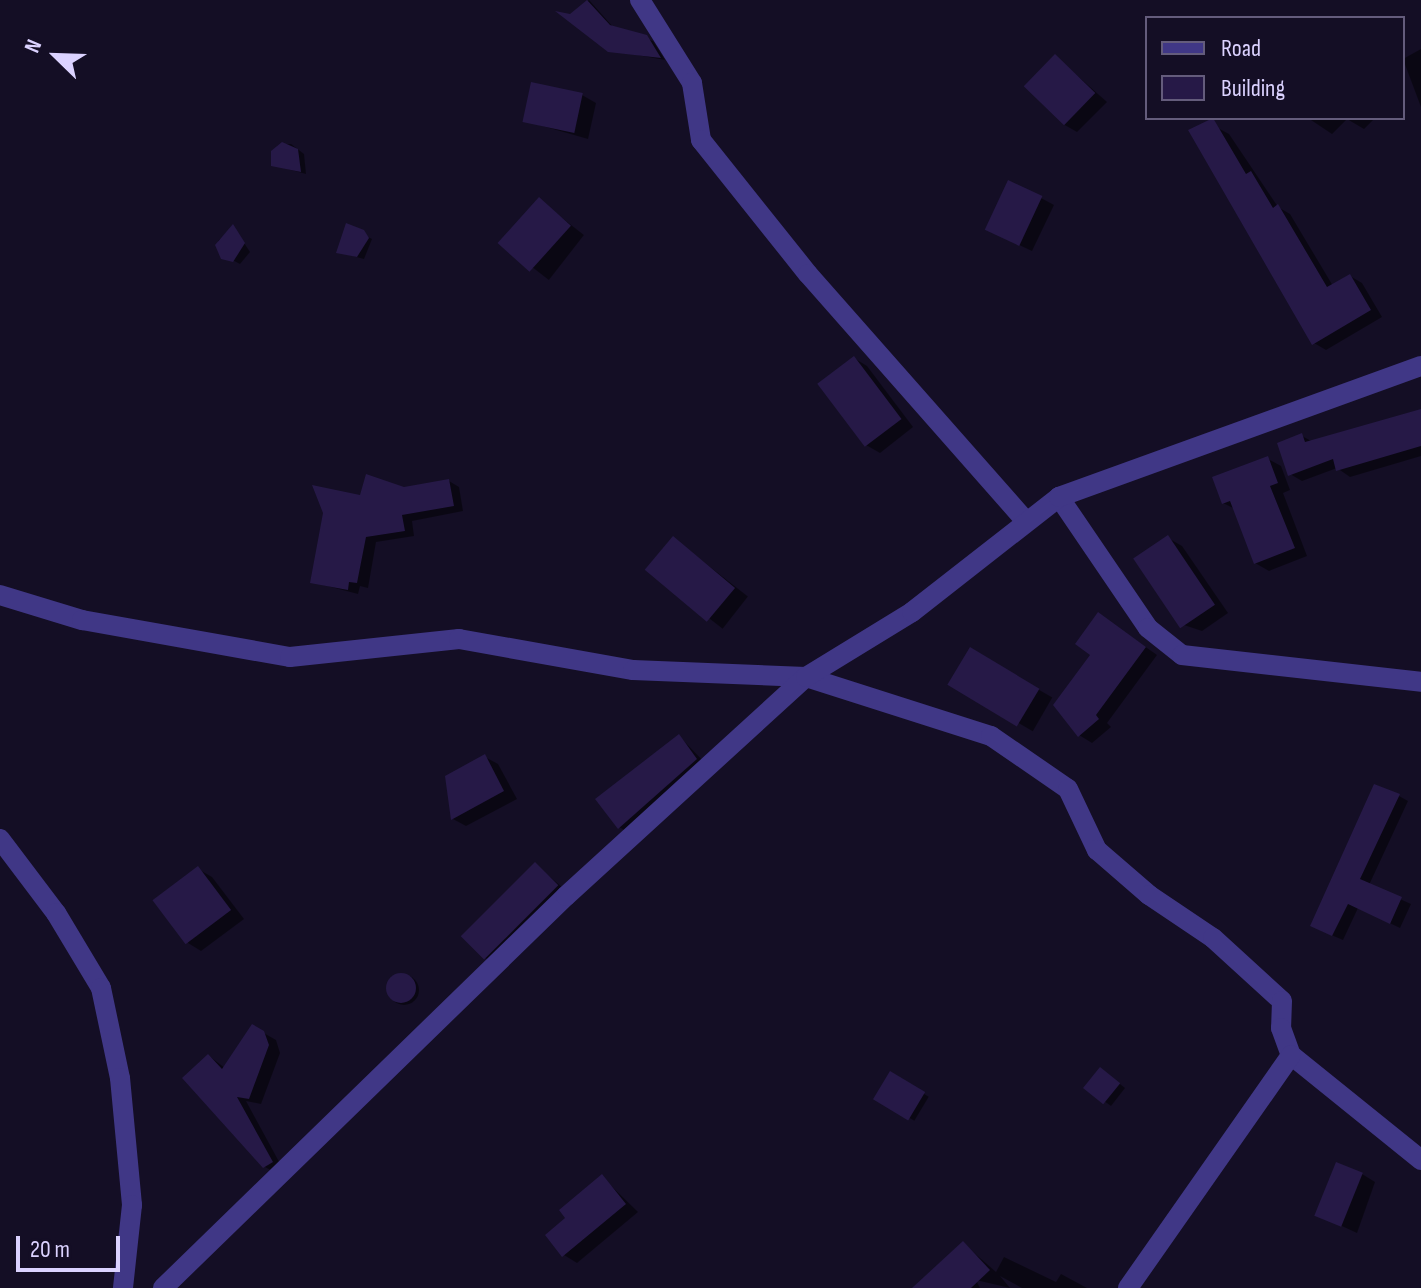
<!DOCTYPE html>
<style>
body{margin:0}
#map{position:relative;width:1421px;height:1288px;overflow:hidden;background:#140e25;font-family:"Sofia Sans Condensed",sans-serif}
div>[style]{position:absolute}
.shadow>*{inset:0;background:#0007;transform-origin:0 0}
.round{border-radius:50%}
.building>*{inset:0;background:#261947;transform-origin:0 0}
.minor>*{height:20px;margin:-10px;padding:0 10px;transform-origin:10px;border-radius:10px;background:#403786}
.tertiary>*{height:20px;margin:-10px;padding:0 10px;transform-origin:10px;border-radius:10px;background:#403786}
span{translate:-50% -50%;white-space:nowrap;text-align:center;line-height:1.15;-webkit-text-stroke:6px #140e25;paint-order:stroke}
.legend{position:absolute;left:1145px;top:16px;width:260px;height:104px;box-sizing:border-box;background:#140e25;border:2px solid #645c7c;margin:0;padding:10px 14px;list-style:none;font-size:24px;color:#dbd2ff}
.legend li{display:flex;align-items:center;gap:16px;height:40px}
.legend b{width:40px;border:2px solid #645c7c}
.north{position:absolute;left:16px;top:16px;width:80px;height:80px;-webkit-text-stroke:6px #140e25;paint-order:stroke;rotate:293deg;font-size:22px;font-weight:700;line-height:32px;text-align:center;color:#dbd2ff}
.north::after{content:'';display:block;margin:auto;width:28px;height:36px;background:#dbd2ff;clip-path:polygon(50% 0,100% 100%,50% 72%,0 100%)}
.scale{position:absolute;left:16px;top:1236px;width:104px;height:36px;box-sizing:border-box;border:4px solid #dbd2ff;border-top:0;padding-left:10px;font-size:24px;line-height:28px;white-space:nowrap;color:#dbd2ff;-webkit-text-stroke:6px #140e25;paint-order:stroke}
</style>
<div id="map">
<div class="shadow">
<div style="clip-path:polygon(589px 0,614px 28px,653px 41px,665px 60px,609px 50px,570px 16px)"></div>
<div style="clip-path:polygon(1421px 49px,1421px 107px,1403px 59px)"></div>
<div style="clip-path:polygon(1055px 56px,1107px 102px,1077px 132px,1063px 124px)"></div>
<div style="clip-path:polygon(582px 95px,596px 103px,588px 139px,525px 121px)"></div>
<div style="clip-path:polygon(1308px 118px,1375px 118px,1364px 129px,1347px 119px,1332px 134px)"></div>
<div style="clip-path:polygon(1216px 127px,1229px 134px,1278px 207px,1290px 214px,1333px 286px,1350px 276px,1362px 283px,1382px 317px,1326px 350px,1314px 343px)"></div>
<div style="clip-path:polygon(291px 144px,304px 154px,306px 174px,273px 165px,278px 145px)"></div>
<div style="clip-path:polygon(1041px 198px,1054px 205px,1032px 251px,1000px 236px)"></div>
<div style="left:539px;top:200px;width:57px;height:57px;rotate:38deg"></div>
<div style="clip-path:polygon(233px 226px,250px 252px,240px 264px,219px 253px,218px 241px)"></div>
<div style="clip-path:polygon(347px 226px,372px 239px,364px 259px,338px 252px)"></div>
<div style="clip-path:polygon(854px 358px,867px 366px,913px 427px,880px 453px,866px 445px)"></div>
<div style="clip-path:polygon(1421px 411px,1421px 456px,1350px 477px,1337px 468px,1302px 481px,1290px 474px,1302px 436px,1313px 442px)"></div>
<div style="clip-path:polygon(1268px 459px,1281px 466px,1290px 490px,1283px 493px,1307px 556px,1269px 571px,1255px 563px,1235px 509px,1223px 503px)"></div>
<div style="clip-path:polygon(449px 481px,459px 487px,463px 511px,412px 521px,414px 536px,376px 542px,368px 588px,360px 586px,358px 594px,312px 582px,361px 498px)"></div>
<div style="left:673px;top:538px;width:95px;height:41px;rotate:38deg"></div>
<div style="clip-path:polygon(1168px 538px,1182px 546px,1228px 613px,1202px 631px,1178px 623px)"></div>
<div style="clip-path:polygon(1099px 614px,1157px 655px,1107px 723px,1111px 727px,1092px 743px,1079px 735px)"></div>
<div style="left:970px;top:650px;width:95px;height:39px;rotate:30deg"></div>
<div style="clip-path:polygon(679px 736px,708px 766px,631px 834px,619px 827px)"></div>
<div style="clip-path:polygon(485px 757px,498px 764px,517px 799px,466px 826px,453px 819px,447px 777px)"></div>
<div style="clip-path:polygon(1399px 796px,1408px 801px,1369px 885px,1411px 904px,1400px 928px,1358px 908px,1343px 940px,1322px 931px)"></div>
<div style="clip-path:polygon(536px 865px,570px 894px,496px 964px,482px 956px)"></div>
<div style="clip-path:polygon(198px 869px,212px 877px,244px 919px,201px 951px,188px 943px)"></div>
<div class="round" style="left:389px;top:975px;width:30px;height:30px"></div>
<div style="clip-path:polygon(253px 1027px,276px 1040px,280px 1053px,261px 1104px,246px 1101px,283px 1169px,276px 1173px,265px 1167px,209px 1056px,225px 1068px)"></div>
<div style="clip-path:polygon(1106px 1073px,1125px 1088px,1111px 1106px,1086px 1088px)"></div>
<div style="left:891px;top:1074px;width:44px;height:28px;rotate:31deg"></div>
<div style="clip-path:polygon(1362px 1174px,1375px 1182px,1357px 1233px,1318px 1215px)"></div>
<div style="clip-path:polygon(602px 1177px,638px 1212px,577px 1263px,564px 1255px,568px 1218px)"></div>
<div style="clip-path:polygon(964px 1244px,996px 1272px,1004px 1257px,1056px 1282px,1061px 1274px,1087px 1288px,1022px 1288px,1000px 1276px,1010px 1288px,976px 1280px,980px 1288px,930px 1288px)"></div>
</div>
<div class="building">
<div style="clip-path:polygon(587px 0,610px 25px,647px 35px,661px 58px,608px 52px,555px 11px,570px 14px)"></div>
<div style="left:1055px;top:54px;width:56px;height:45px;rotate:44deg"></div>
<div style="left:531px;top:82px;width:53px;height:41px;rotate:12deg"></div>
<div style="clip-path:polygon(1213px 118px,1246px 174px,1251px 171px,1273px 208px,1278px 204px,1327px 287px,1350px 274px,1371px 310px,1312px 345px,1188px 130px)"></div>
<div style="clip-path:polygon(282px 142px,298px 149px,301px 172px,271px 166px,271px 151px)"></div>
<div style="left:1008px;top:180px;width:38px;height:55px;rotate:25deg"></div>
<div style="left:539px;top:197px;width:43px;height:62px;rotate:42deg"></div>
<div style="clip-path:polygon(346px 223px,364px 230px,369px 238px,357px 257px,336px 253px)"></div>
<div style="clip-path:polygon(233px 224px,245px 243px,233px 262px,221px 259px,215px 245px)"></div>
<div style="left:854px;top:356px;width:79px;height:46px;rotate:53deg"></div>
<div style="clip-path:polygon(1421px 409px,1421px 446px,1336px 471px,1333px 459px,1288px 476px,1277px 443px,1302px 433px,1305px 442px)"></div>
<div style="clip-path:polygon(1268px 456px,1278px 483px,1270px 486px,1295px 548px,1254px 564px,1230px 501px,1222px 504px,1212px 477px)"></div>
<div style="clip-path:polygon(366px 474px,404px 487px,449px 479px,454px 506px,402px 515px,405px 531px,366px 537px,357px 583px,349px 582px,348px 590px,310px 583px,323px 513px,312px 485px,360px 495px)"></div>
<div style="left:1168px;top:535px;width:84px;height:42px;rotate:56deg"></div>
<div style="left:673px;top:536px;width:81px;height:44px;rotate:40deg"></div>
<div style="clip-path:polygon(1098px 612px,1146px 647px,1096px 715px,1099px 719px,1078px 737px,1053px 705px,1090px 655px,1075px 644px)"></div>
<div style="left:970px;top:647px;width:81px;height:44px;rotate:31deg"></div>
<div style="clip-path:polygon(679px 734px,697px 759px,618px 829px,595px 799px)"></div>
<div style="clip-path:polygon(485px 754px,504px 791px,451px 820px,445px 776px)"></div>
<div style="clip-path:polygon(1374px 784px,1400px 794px,1360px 879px,1402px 897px,1390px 924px,1348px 904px,1332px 936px,1310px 926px)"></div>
<div style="left:535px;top:862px;width:33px;height:105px;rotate:45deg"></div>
<div style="left:198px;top:866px;width:55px;height:57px;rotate:53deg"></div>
<div class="round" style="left:386px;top:973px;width:30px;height:30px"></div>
<div style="clip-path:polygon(252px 1024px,264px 1031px,269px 1045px,249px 1099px,237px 1097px,273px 1162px,263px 1168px,182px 1078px,208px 1054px,222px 1069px)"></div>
<div style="left:1100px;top:1067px;width:26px;height:27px;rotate:39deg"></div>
<div style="left:890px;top:1071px;width:41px;height:33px;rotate:31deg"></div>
<div style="left:1336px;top:1162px;width:29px;height:58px;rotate:22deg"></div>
<div style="clip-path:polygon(602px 1174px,626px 1204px,562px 1257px,545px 1235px,565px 1218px,559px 1210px)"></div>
<div style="clip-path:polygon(963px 1241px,990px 1270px,971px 1288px,912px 1288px)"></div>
</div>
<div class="minor">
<div style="left:640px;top:0;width:98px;rotate:57.9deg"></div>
<div style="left:692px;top:83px;width:58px;rotate:81deg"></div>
<div style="left:701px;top:140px;width:171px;rotate:51.4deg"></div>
<div style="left:808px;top:274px;width:328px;rotate:48.6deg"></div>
<div style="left:1059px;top:497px;width:158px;rotate:55.8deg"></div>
<div style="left:1148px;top:628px;width:43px;rotate:38.5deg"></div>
<div style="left:1182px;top:655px;width:241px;rotate:6.4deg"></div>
<div style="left:0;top:595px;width:86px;rotate:17deg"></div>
<div style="left:82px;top:620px;width:211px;rotate:10.1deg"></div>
<div style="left:290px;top:657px;width:170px;rotate:-6.1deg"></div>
<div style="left:459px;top:639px;width:177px;rotate:10.1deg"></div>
<div style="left:633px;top:670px;width:173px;rotate:2.3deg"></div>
<div style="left:806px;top:677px;width:194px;rotate:17.7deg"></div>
<div style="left:991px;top:736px;width:93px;rotate:34.5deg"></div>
<div style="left:1068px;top:789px;width:68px;rotate:64.6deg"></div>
<div style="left:1097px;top:850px;width:69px;rotate:40.9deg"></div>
<div style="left:1149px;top:895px;width:77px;rotate:33.9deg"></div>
<div style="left:1213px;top:938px;width:93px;rotate:42.4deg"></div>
<div style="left:1282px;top:1001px;width:27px;rotate:92deg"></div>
<div style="left:1281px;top:1028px;width:29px;rotate:70deg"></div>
<div style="left:1291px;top:1055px;width:167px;rotate:38.9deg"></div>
<div style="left:0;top:839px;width:93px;rotate:52.9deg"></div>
<div style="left:56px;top:913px;width:87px;rotate:59deg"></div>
<div style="left:101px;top:988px;width:92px;rotate:78.1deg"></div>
<div style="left:120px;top:1078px;width:128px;rotate:84.6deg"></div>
<div style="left:132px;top:1205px;width:83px;rotate:96.2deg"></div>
<div style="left:1128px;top:1288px;width:284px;rotate:-55deg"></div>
</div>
<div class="tertiary">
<div style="left:163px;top:1288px;width:562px;rotate:-44.21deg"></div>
<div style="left:566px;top:896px;width:325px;rotate:-42.4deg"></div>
<div style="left:806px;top:677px;width:124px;rotate:-31.5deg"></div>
<div style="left:912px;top:612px;width:187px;rotate:-38deg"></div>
<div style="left:1059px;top:497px;width:385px;rotate:-19.9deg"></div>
</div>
<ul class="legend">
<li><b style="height:10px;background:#403786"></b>Road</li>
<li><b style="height:22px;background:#261947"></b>Building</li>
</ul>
<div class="north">N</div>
<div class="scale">20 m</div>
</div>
